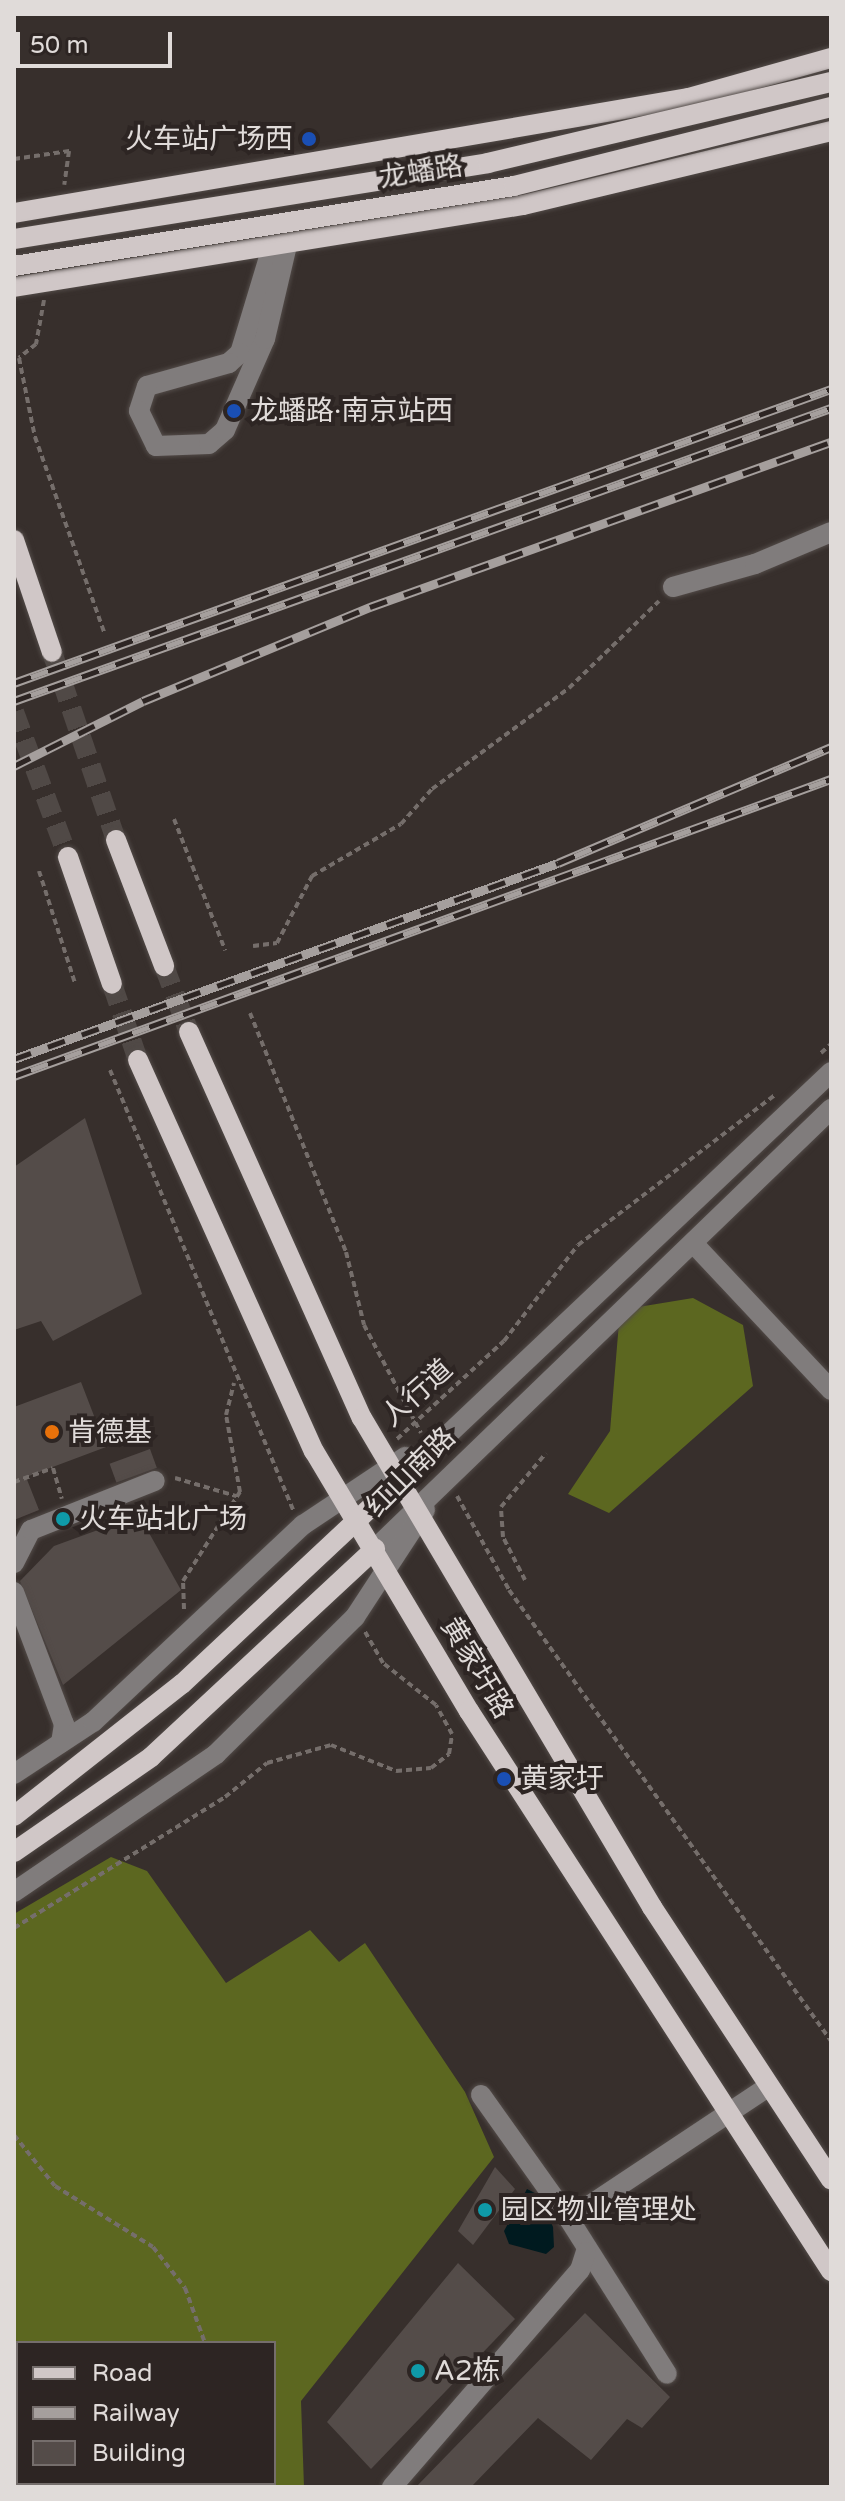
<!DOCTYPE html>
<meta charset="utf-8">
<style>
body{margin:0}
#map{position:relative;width:845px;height:2501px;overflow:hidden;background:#372f2c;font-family:"Varela Round","Noto Sans SC",sans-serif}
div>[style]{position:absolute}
.forest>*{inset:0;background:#5c6720}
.water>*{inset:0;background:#001a1f}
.building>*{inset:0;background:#544c49;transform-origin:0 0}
.major-tunnel>*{height:20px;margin-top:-10px;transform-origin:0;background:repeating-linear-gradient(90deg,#504946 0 20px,transparent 0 30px)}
.path>*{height:4px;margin-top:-2px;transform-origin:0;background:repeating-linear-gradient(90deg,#756e6b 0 6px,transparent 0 10px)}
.roads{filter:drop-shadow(0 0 2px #524b48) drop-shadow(0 0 2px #524b48)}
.minor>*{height:20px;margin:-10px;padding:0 10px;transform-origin:10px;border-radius:10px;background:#807c7c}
.major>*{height:20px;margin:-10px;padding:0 10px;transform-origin:10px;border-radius:10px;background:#d0c7c7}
.rail>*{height:9px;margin-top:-4.5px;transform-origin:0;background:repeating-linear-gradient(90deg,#2d2523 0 18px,#a59f9d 0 36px);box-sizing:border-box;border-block:2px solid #a59f9d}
.bridges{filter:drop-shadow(0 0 2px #524b48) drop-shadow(0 0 2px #524b48)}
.major-bridge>*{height:20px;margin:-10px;padding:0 10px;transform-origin:10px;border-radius:10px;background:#d0c7c7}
.dots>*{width:22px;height:22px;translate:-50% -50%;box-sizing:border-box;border:4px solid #2d2523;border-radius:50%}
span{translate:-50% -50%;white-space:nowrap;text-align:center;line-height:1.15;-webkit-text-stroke:8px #2d2523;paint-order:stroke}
.poi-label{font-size:28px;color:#e0dbd9}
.right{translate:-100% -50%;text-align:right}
.left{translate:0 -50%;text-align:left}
.street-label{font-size:28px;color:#e0dbd9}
.frame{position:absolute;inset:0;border:16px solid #e0dbd9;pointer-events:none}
.legend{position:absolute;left:16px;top:2341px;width:260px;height:144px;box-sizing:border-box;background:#2d2523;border:2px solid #756e6c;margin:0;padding:10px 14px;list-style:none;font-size:24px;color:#e0dbd9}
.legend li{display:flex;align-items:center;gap:16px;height:40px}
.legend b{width:40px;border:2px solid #756e6c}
.scale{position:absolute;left:16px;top:32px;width:156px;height:36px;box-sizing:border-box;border:4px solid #e0dbd9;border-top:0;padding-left:10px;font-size:24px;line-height:28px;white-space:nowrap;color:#e0dbd9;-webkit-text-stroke:6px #2d2523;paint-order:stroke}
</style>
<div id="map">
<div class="forest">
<div style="clip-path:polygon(693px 1298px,743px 1325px,753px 1386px,609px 1513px,568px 1494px,610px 1431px,620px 1310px)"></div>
<div style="clip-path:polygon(evenodd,111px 1857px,147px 1871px,226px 1983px,310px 1930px,339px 1962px,365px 1943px,465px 2092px,494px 2157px,301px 2401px,304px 2487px,14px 2487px,14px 1914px,111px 1857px,18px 2343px,274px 2343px,274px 2483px,18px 2483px,18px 2343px)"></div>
</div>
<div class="water">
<div style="clip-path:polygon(527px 2189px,539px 2195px,553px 2227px,554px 2247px,546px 2254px,509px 2244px,504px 2231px)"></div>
</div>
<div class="building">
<div style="clip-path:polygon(85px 1118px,142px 1294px,53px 1341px,41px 1321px,14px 1330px,14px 1167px)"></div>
<div style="clip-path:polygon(81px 1382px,106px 1447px,26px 1477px,39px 1510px,14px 1520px,14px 1407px)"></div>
<div style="left:150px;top:1449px;width:20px;height:43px;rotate:70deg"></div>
<div style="clip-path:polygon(139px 1515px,181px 1590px,63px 1685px,20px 1581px,54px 1546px)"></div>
<div style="clip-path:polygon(495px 2167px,515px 2189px,473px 2245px,458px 2231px)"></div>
<div style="clip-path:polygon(458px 2263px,515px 2319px,371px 2469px,327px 2422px)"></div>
<div style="clip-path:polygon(585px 2313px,670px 2397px,642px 2428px,627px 2419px,591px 2460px,538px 2418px,471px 2487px,416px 2487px)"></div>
</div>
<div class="major-tunnel">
<div style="left:52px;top:652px;width:199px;rotate:71.2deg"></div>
<div style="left:14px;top:712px;width:155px;rotate:69.6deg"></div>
<div style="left:164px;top:966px;width:71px;rotate:69.3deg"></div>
<div style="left:112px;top:984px;width:80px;rotate:71.1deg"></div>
</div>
<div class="path">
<div style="left:14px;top:159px;width:56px;rotate:-8.3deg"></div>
<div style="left:69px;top:151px;width:34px;rotate:98deg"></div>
<div style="left:44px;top:300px;width:45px;rotate:100.3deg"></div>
<div style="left:36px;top:344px;width:22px;rotate:141deg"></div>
<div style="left:19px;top:358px;width:81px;rotate:78.6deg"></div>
<div style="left:35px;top:437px;width:207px;rotate:70.5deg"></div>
<div style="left:174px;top:819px;width:141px;rotate:68.7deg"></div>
<div style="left:39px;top:871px;width:118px;rotate:72.2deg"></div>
<div style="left:253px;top:946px;width:24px;rotate:-7deg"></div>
<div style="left:277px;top:943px;width:76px;rotate:-62.4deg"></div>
<div style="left:312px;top:876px;width:103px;rotate:-30.3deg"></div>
<div style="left:401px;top:824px;width:47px;rotate:-48.5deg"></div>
<div style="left:432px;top:789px;width:170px;rotate:-36.4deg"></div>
<div style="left:569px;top:688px;width:125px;rotate:-44deg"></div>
<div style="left:250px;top:1013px;width:258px;rotate:68.1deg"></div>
<div style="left:346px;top:1252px;width:75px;rotate:76.1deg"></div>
<div style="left:364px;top:1325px;width:122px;rotate:62.2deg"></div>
<div style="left:821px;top:1053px;width:13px;rotate:-42deg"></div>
<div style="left:110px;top:1070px;width:478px;rotate:67.4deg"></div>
<div style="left:397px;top:1439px;width:145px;rotate:-42.5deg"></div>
<div style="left:504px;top:1341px;width:121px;rotate:-52.4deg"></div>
<div style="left:578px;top:1245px;width:249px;rotate:-37.3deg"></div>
<div style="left:175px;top:1478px;width:64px;rotate:16.4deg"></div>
<div style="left:14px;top:1482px;width:41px;rotate:-19.7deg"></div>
<div style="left:53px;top:1468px;width:32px;rotate:74deg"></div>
<div style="left:457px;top:1496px;width:107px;rotate:61deg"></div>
<div style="left:509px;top:1590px;width:554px;rotate:54.47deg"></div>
<div style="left:525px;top:1580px;width:48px;rotate:-117.1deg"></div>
<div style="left:503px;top:1537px;width:30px;rotate:-94deg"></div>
<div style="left:501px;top:1507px;width:70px;rotate:-50.2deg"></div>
<div style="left:184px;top:1609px;width:28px;rotate:-92deg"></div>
<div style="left:183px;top:1581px;width:106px;rotate:-57.4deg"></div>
<div style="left:240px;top:1492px;width:78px;rotate:-100.3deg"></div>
<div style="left:226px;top:1415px;width:33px;rotate:-76deg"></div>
<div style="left:14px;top:1928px;width:248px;rotate:-31.8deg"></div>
<div style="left:225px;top:1797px;width:54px;rotate:-39deg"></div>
<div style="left:267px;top:1763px;width:66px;rotate:-15.7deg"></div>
<div style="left:331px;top:1745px;width:70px;rotate:21.8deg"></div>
<div style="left:396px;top:1771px;width:35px;rotate:-5deg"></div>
<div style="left:431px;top:1768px;width:23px;rotate:-38deg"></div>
<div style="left:449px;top:1754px;width:20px;rotate:-81deg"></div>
<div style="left:452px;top:1734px;width:33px;rotate:-119deg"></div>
<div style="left:436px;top:1705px;width:68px;rotate:-141.6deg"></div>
<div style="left:383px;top:1663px;width:36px;rotate:-120deg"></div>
<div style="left:14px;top:2135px;width:65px;rotate:51.2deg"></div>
<div style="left:55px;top:2186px;width:115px;rotate:31.9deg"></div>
<div style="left:153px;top:2247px;width:52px;rotate:52deg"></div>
<div style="left:185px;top:2288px;width:59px;rotate:70deg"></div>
<div style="left:235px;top:2483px;width:4px;rotate:76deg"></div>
</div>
<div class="roads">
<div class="minor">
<div style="left:273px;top:244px;width:114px;rotate:106.8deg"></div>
<div style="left:240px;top:353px;width:15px;rotate:138deg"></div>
<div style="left:229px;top:363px;width:85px;rotate:164.3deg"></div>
<div style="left:147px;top:386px;width:26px;rotate:108deg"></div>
<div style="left:139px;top:411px;width:39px;rotate:64deg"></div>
<div style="left:156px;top:446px;width:53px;rotate:-2.2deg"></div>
<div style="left:209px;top:444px;width:21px;rotate:-41deg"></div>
<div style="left:225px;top:430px;width:99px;rotate:-66.3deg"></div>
<div style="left:265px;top:339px;width:101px;rotate:-76.8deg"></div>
<div style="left:673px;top:587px;width:85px;rotate:-15.7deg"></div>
<div style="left:755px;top:564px;width:82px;rotate:-22.8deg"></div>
<div style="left:693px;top:1243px;width:202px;rotate:46.8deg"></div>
<div style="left:399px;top:1481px;width:595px;rotate:-43.43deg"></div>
<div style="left:375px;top:1549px;width:634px;rotate:-43.98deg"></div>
<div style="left:14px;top:1563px;width:37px;rotate:-63deg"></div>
<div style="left:31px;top:1530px;width:133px;rotate:-21.6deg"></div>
<div style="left:14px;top:1592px;width:141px;rotate:69.3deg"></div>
<div style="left:64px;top:1724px;width:19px;rotate:99deg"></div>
<div style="left:14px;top:1774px;width:95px;rotate:-33.4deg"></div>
<div style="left:93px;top:1722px;width:288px;rotate:-43.2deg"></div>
<div style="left:303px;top:1525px;width:123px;rotate:-33.7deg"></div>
<div style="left:14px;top:1892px;width:245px;rotate:-34.3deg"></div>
<div style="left:216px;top:1754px;width:195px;rotate:-44.6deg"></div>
<div style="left:355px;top:1617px;width:128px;rotate:-56.8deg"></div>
<div style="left:481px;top:2095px;width:152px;rotate:54.6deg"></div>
<div style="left:569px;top:2219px;width:237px;rotate:-33.6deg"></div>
<div style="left:569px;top:2219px;width:183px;rotate:57.7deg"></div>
<div style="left:392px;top:2487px;width:287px;rotate:-49.1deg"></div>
<div style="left:580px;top:2270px;width:19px;rotate:-72deg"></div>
</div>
<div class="major">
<div style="left:14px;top:213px;width:685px;rotate:-9.67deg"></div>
<div style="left:689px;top:98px;width:148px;rotate:-15.7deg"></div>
<div style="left:14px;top:287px;width:516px;rotate:-9.15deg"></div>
<div style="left:523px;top:205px;width:317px;rotate:-13.5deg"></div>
<div style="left:14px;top:540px;width:118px;rotate:71.3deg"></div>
<div style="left:116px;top:840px;width:135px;rotate:69.1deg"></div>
<div style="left:68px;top:857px;width:134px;rotate:70.9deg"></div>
<div style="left:189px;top:1032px;width:423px;rotate:65.9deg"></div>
<div style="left:362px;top:1418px;width:569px;rotate:59.33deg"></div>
<div style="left:652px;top:1907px;width:326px;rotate:56.7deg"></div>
<div style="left:138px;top:1060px;width:429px;rotate:65.8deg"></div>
<div style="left:314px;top:1451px;width:303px;rotate:59.2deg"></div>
<div style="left:469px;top:1711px;width:667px;rotate:57.12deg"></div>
<div style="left:14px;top:1816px;width:214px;rotate:-38.2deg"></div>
<div style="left:182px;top:1684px;width:297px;rotate:-43.1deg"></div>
<div style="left:14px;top:1852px;width:167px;rotate:-34.7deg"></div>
<div style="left:151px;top:1757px;width:306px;rotate:-42.9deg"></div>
</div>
</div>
<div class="rail">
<div style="left:14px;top:683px;width:868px;rotate:-19.79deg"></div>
<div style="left:14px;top:701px;width:868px;rotate:-19.73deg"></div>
<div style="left:14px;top:766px;width:144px;rotate:-26.7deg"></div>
<div style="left:143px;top:701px;width:246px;rotate:-22.5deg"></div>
<div style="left:370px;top:607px;width:490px;rotate:-19.7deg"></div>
<div style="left:14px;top:1059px;width:578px;rotate:-19.81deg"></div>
<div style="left:558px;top:863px;width:297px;rotate:-23deg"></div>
<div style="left:14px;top:1076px;width:869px;rotate:-19.98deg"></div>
</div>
<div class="bridges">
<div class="major-bridge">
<div style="left:14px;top:239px;width:480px;rotate:-9.1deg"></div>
<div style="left:488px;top:163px;width:352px;rotate:-13.3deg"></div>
<div style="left:14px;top:266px;width:506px;rotate:-9.09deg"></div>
<div style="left:514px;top:186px;width:327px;rotate:-14deg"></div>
</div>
</div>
<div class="dots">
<div style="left:309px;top:139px;background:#1a4fb4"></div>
<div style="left:234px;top:411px;background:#1a4fb4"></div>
<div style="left:52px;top:1432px;background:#e8710a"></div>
<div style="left:63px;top:1519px;background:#0f9aa8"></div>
<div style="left:504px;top:1779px;background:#1a4fb4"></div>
<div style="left:485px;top:2210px;background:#0f9aa8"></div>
<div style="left:418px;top:2371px;background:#0f9aa8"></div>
</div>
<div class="poi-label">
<span class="right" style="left:293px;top:139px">火车站广场西</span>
<span class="left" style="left:250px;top:411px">龙蟠路·南京站西</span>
<span class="left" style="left:68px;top:1432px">肯德基</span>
<span class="left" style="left:79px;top:1519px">火车站北广场</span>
<span class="left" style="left:520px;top:1779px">黄家圩</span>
<span class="left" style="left:501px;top:2210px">园区物业管理处</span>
<span class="left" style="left:434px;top:2371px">A2栋</span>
</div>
<div class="street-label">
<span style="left:421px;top:172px;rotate:-9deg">龙蟠路</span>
<span style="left:417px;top:1393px;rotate:-42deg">人行道</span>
<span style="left:411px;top:1472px;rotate:-45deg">红山南路</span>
<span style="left:477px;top:1668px;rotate:59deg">黄家圩路</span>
</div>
<div class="frame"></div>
<ul class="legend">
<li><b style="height:10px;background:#d0c7c7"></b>Road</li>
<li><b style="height:10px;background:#a59f9d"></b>Railway</li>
<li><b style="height:22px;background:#544c49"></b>Building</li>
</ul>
<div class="scale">50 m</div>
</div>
